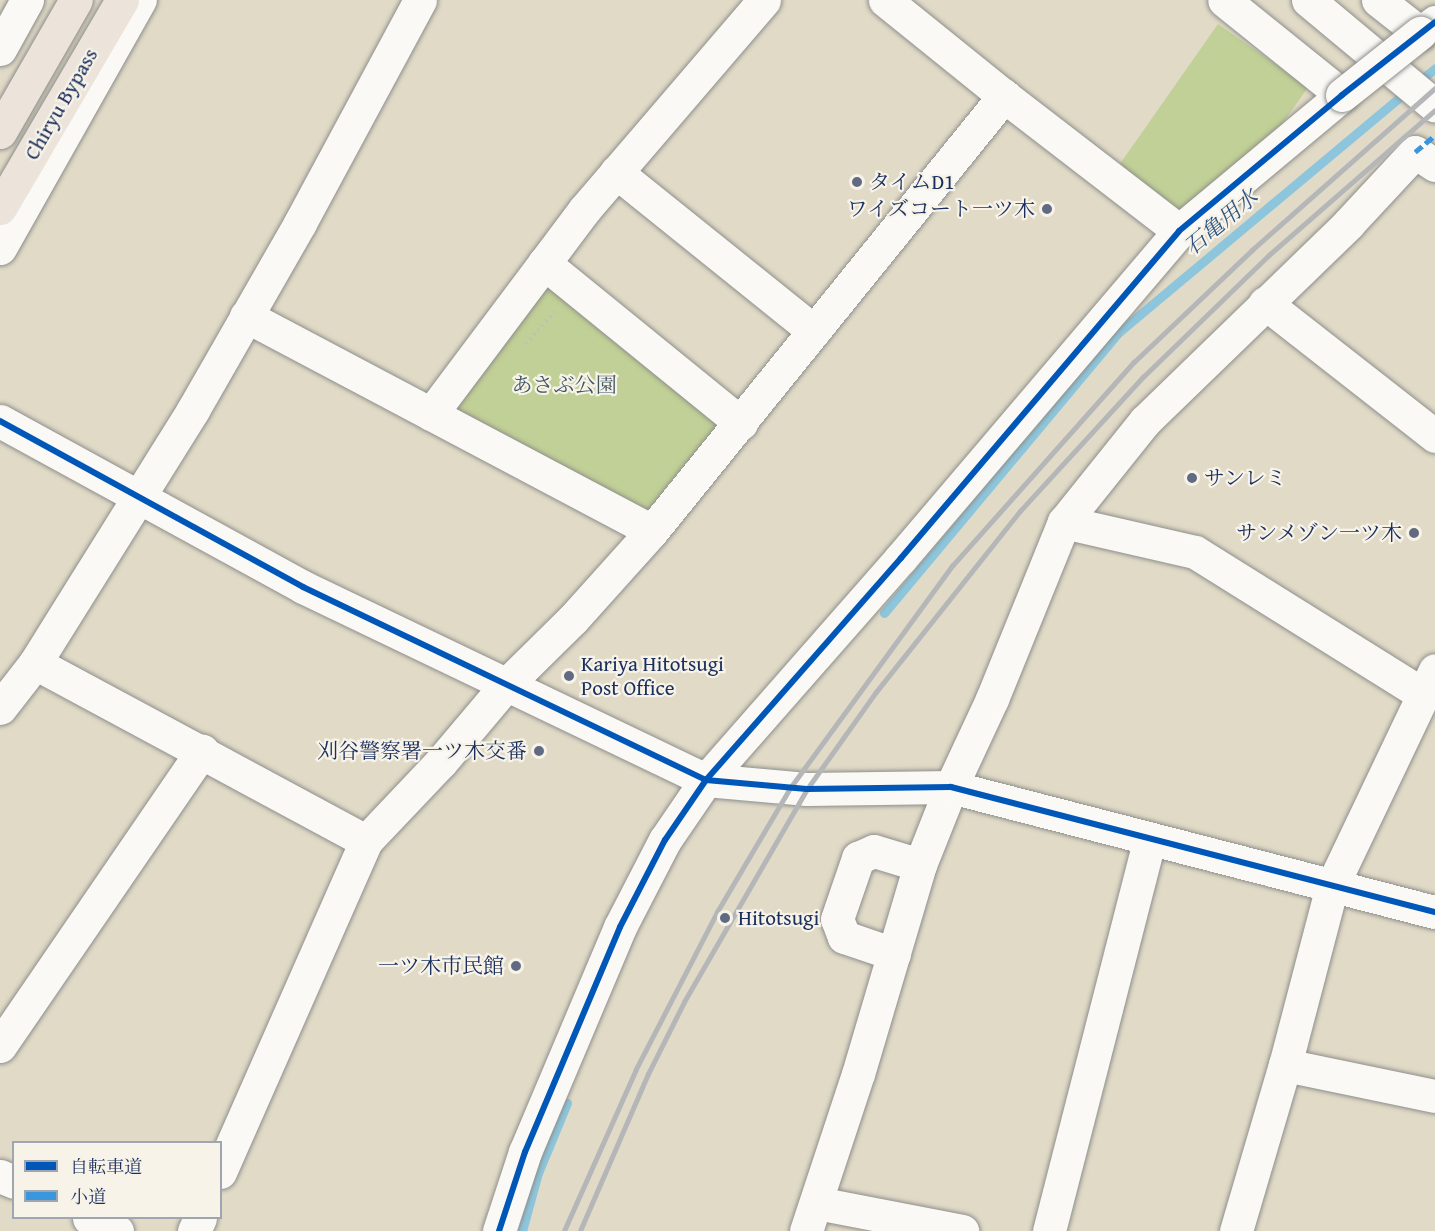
<!DOCTYPE html>
<meta charset="utf-8">
<style>
body{margin:0}
#map{position:relative;width:1435px;height:1231px;overflow:hidden;background:#e0dac6;font-family:"Gentium Book Plus","Noto Serif JP",serif}
div>[style]{position:absolute}
.green>*{inset:0;background:#c1d096;transform-origin:0 0}
.stream>*{height:9px;margin:-4.5px;padding:0 4.5px;transform-origin:4.5px;border-radius:4.5px;background:#8dc6dc}
.path>*{height:4px;margin-top:-2px;transform-origin:0;background:repeating-linear-gradient(90deg,#bdbebf 0 1.5px,transparent 0 6px)}
.roads{filter:drop-shadow(0 0 2px #8e8e8c) drop-shadow(0 0 2px #8e8e8c)}
.minor>*{height:33px;margin:-16.5px;padding:0 16.5px;transform-origin:16.5px;border-radius:16.5px;background:#faf9f6}
.highway>*{height:33px;margin:-16.5px;padding:0 16.5px;transform-origin:16.5px;border-radius:16.5px;background:#ece4db}
.rail>*{height:4.5px;margin:-2.25px;padding:0 2.25px;transform-origin:2.25px;border-radius:2.25px;background:#b5b6b8}
.bridges{filter:drop-shadow(0 0 2px #8e8e8c) drop-shadow(0 0 2px #8e8e8c)}
.minor-bridge>*{height:33px;margin:-16.5px;padding:0 16.5px;transform-origin:16.5px;border-radius:16.5px;background:#faf9f6}
.quiet>*{height:4.5px;margin-top:-2.25px;transform-origin:0;background:repeating-linear-gradient(90deg,#3a97de 0 9px,transparent 0 13.5px)}
.cycleway>*{height:6px;margin:-3px;padding:0 3px;transform-origin:3px;border-radius:3px;background:#0057b8}
.dots>*{width:16px;height:16px;translate:-50% -50%;box-sizing:border-box;border:3px solid #f7f3e8;border-radius:50%}
span{translate:-50% -50%;white-space:nowrap;text-align:center;line-height:1.15;-webkit-text-stroke:4.5px #f7f3e8;paint-order:stroke}
.street-label{font-size:21px;color:#1b2f5e}
.poi-label{font-size:21px;color:#1b2f5e}
.left{translate:0 -50%;text-align:left}
.right{translate:-100% -50%;text-align:right}
.park-label{font-size:21px;color:#3e5562}
.water-label{font-size:22px;color:#2e5380;font-style:italic}
.legend{position:absolute;left:12px;top:1141px;width:210px;height:78px;box-sizing:border-box;background:#f7f3e8;border:2px solid #9fa5b1;margin:0;padding:8px 10px;list-style:none;font-size:18px;color:#1b2f5e}
.legend li{display:flex;align-items:center;gap:12px;height:30px}
.legend b{width:30px;border:2px solid #9fa5b1}
</style>
<div id="map">
<div class="green">
<div style="left:1218px;top:24px;width:110px;height:178px;rotate:35deg"></div>
<div style="clip-path:polygon(549px 282px,723px 418px,650px 512px,453px 409px)"></div>
</div>
<div class="stream">
<div style="left:1418px;top:82px;width:22px;rotate:-39deg"></div>
<div style="left:884px;top:613px;width:366px;rotate:-50.1deg"></div>
<div style="left:1119px;top:332px;width:376px;rotate:-39.9deg"></div>
<div style="left:522px;top:1231px;width:60px;rotate:-74.6deg"></div>
<div style="left:538px;top:1173px;width:76px;rotate:-67.5deg"></div>
</div>
<div class="path">
<div style="left:526px;top:344px;width:43px;rotate:-48.8deg"></div>
</div>
<div class="roads">
<div class="minor">
<div style="left:1308px;top:0;width:165px;rotate:39.8deg"></div>
<div style="left:1378px;top:0;width:53px;rotate:38.2deg"></div>
<div style="left:1420px;top:33px;width:19px;rotate:-36deg"></div>
<div style="left:0;top:49px;width:56px;rotate:-61.1deg"></div>
<div style="left:1004px;top:96px;width:221px;rotate:37.6deg"></div>
<div style="left:616px;top:172px;width:254px;rotate:38.8deg"></div>
<div style="left:0;top:248px;width:285px;rotate:-60.6deg"></div>
<div style="left:544px;top:263px;width:254px;rotate:39.1deg"></div>
<div style="left:1265px;top:303px;width:216px;rotate:38deg"></div>
<div style="left:246px;top:316px;width:459px;rotate:27.9deg"></div>
<div style="left:431px;top:414px;width:256px;rotate:-53.1deg"></div>
<div style="left:585px;top:209px;width:275px;rotate:-49.4deg"></div>
<div style="left:0;top:421px;width:345px;rotate:28.7deg"></div>
<div style="left:303px;top:587px;width:447px;rotate:25.6deg"></div>
<div style="left:706px;top:780px;width:101px;rotate:5.1deg"></div>
<div style="left:807px;top:789px;width:144px;rotate:-0.8deg"></div>
<div style="left:951px;top:787px;width:500px;rotate:14.5deg"></div>
<div style="left:1064px;top:522px;width:134px;rotate:12.9deg"></div>
<div style="left:1195px;top:552px;width:268px;rotate:32deg"></div>
<div style="left:35px;top:663px;width:376px;rotate:28.3deg"></div>
<div style="left:0;top:708px;width:57px;rotate:-52.1deg"></div>
<div style="left:35px;top:663px;width:298px;rotate:-58deg"></div>
<div style="left:193px;top:410px;width:215px;rotate:-60.2deg"></div>
<div style="left:300px;top:223px;width:253px;rotate:-61.7deg"></div>
<div style="left:894px;top:954px;width:53px;rotate:-161.2deg"></div>
<div style="left:844px;top:937px;width:19px;rotate:-111deg"></div>
<div style="left:837px;top:919px;width:65px;rotate:-71deg"></div>
<div style="left:858px;top:858px;width:17px;rotate:-24deg"></div>
<div style="left:874px;top:851px;width:48px;rotate:16.9deg"></div>
<div style="left:0;top:1046px;width:358px;rotate:-55.6deg"></div>
<div style="left:1285px;top:1065px;width:153px;rotate:11.7deg"></div>
<div style="left:220px;top:1172px;width:362px;rotate:-66.2deg"></div>
<div style="left:366px;top:841px;width:109px;rotate:-46.5deg"></div>
<div style="left:441px;top:762px;width:99px;rotate:-49.9deg"></div>
<div style="left:505px;top:686px;width:95px;rotate:-44.6deg"></div>
<div style="left:573px;top:619px;width:118px;rotate:-48.1deg"></div>
<div style="left:652px;top:531px;width:560px;rotate:-51.02deg"></div>
<div style="left:1004px;top:96px;width:153px;rotate:-141.1deg"></div>
<div style="left:0;top:1176px;width:15px;rotate:23deg"></div>
<div style="left:817px;top:1203px;width:148px;rotate:10.9deg"></div>
<div style="left:89px;top:1218px;width:31px;rotate:25deg"></div>
<div style="left:194px;top:1231px;width:14px;rotate:-65deg"></div>
<div style="left:499px;top:1231px;width:83px;rotate:-71.8deg"></div>
<div style="left:525px;top:1152px;width:244px;rotate:-67.1deg"></div>
<div style="left:620px;top:927px;width:98px;rotate:-62.7deg"></div>
<div style="left:665px;top:840px;width:73px;rotate:-55.7deg"></div>
<div style="left:706px;top:780px;width:295px;rotate:-48.7deg"></div>
<div style="left:901px;top:558px;width:429px;rotate:-49.6deg"></div>
<div style="left:1179px;top:231px;width:212px;rotate:-39.8deg"></div>
<div style="left:1342px;top:95px;width:151px;rotate:-141.2deg"></div>
<div style="left:806px;top:1231px;width:165px;rotate:-71.7deg"></div>
<div style="left:858px;top:1074px;width:218px;rotate:-73.5deg"></div>
<div style="left:920px;top:865px;width:84px;rotate:-68.3deg"></div>
<div style="left:951px;top:787px;width:97px;rotate:-65deg"></div>
<div style="left:992px;top:699px;width:191px;rotate:-67.9deg"></div>
<div style="left:1064px;top:522px;width:129px;rotate:-51.3deg"></div>
<div style="left:1145px;top:421px;width:283px;rotate:-44.1deg"></div>
<div style="left:1348px;top:224px;width:98px;rotate:-47.1deg"></div>
<div style="left:1415px;top:152px;width:24px;rotate:33deg"></div>
<div style="left:1049px;top:1231px;width:405px;rotate:-75.6deg"></div>
<div style="left:1236px;top:1231px;width:173px;rotate:-73.6deg"></div>
<div style="left:1285px;top:1065px;width:185px;rotate:-75.3deg"></div>
<div style="left:1332px;top:886px;width:239px;rotate:-64.5deg"></div>
</div>
<div class="highway">
<div style="left:0;top:132px;width:152px;rotate:-60.1deg"></div>
<div style="left:0;top:208px;width:241px;rotate:-59.6deg"></div>
</div>
</div>
<div class="rail">
<div style="left:564px;top:1231px;width:177px;rotate:-66deg"></div>
<div style="left:636px;top:1069px;width:177px;rotate:-62.7deg"></div>
<div style="left:717px;top:912px;width:144px;rotate:-59.5deg"></div>
<div style="left:790px;top:788px;width:275px;rotate:-53.9deg"></div>
<div style="left:952px;top:566px;width:273px;rotate:-48.3deg"></div>
<div style="left:1134px;top:362px;width:163px;rotate:-43.5deg"></div>
<div style="left:1252px;top:250px;width:244px;rotate:-41.5deg"></div>
<div style="left:580px;top:1231px;width:171px;rotate:-66.6deg"></div>
<div style="left:648px;top:1074px;width:80px;rotate:-63.4deg"></div>
<div style="left:684px;top:1002px;width:246px;rotate:-60deg"></div>
<div style="left:807px;top:789px;width:119px;rotate:-54.6deg"></div>
<div style="left:876px;top:692px;width:231px;rotate:-51.5deg"></div>
<div style="left:1020px;top:511px;width:182px;rotate:-47.5deg"></div>
<div style="left:1143px;top:377px;width:175px;rotate:-44.1deg"></div>
<div style="left:1269px;top:255px;width:220px;rotate:-41.1deg"></div>
</div>
<div class="bridges">
<div class="minor-bridge">
<div style="left:1342px;top:95px;width:100px;rotate:-38.5deg"></div>
</div>
</div>
<div class="quiet">
<div style="left:1415px;top:152px;width:26px;rotate:-40deg"></div>
</div>
<div class="cycleway">
<div style="left:0;top:421px;width:345px;rotate:28.7deg"></div>
<div style="left:303px;top:587px;width:447px;rotate:25.6deg"></div>
<div style="left:706px;top:780px;width:101px;rotate:5.1deg"></div>
<div style="left:807px;top:789px;width:144px;rotate:-0.8deg"></div>
<div style="left:951px;top:787px;width:500px;rotate:14.5deg"></div>
<div style="left:499px;top:1231px;width:83px;rotate:-71.8deg"></div>
<div style="left:525px;top:1152px;width:244px;rotate:-67.1deg"></div>
<div style="left:620px;top:927px;width:98px;rotate:-62.7deg"></div>
<div style="left:665px;top:840px;width:73px;rotate:-55.7deg"></div>
<div style="left:706px;top:780px;width:295px;rotate:-48.7deg"></div>
<div style="left:901px;top:558px;width:429px;rotate:-49.6deg"></div>
<div style="left:1179px;top:231px;width:212px;rotate:-39.8deg"></div>
<div style="left:1342px;top:95px;width:118px;rotate:-38.1deg"></div>
</div>
<div class="dots">
<div style="left:857px;top:182px;background:#606b82"></div>
<div style="left:1047px;top:209px;background:#606b82"></div>
<div style="left:1192px;top:478px;background:#606b82"></div>
<div style="left:1414px;top:533px;background:#606b82"></div>
<div style="left:569px;top:676px;background:#606b82"></div>
<div style="left:539px;top:751px;background:#606b82"></div>
<div style="left:725px;top:918px;background:#606b82"></div>
<div style="left:516px;top:966px;background:#606b82"></div>
</div>
<div class="street-label">
<span style="left:61px;top:104px;rotate:-60deg">Chiryu Bypass</span>
</div>
<div class="poi-label">
<span class="left" style="left:869px;top:182px">タイムD1</span>
<span class="right" style="left:1035px;top:209px">ワイズコート一ツ木</span>
<span class="left" style="left:1204px;top:478px">サンレミ</span>
<span class="right" style="left:1402px;top:533px">サンメゾン一ツ木</span>
<span class="left" style="left:581px;top:676px">Kariya Hitotsugi<br>Post Office</span>
<span class="right" style="left:527px;top:751px">刈谷警察署一ツ木交番</span>
<span class="left" style="left:738px;top:918px">Hitotsugi</span>
<span class="right" style="left:504px;top:966px">一ツ木市民館</span>
</div>
<div class="park-label">
<span style="left:564px;top:385px">あさぶ公園</span>
</div>
<div class="water-label">
<span style="left:1221px;top:222px;rotate:-40deg">石亀用水</span>
</div>
<ul class="legend">
<li><b style="height:8px;background:#0057b8"></b>自転車道</li>
<li><b style="height:8px;background:#3a97de"></b>小道</li>
</ul>
</div>
